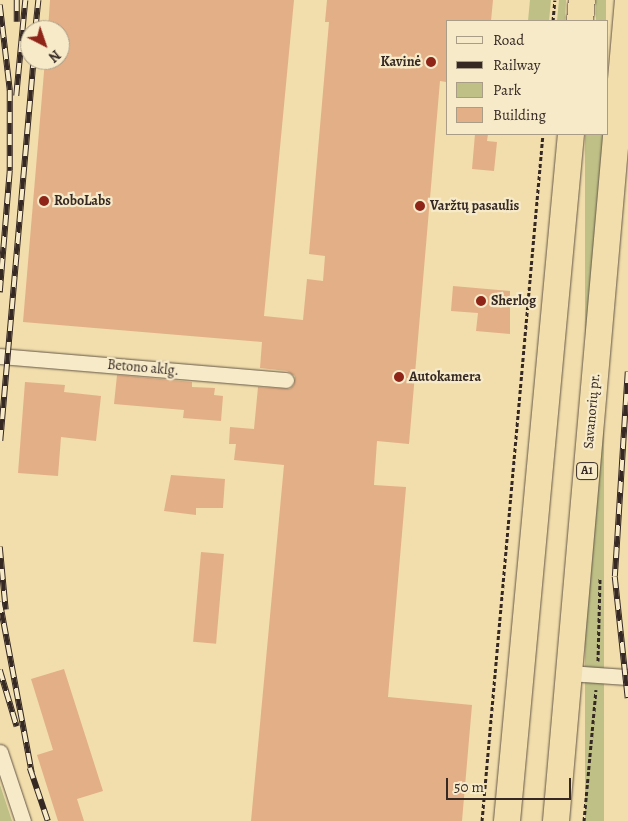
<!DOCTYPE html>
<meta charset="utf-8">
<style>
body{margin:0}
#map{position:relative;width:628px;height:821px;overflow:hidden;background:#f1deac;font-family:Alegreya,serif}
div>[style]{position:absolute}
.green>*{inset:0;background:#bec086;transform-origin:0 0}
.building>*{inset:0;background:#e3af87;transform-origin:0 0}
.path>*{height:3px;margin-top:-1.5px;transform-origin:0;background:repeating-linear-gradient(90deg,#362924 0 4px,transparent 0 6.5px)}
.roads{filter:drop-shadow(0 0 1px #655646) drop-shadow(0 0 1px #655646)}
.street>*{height:15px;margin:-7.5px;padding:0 7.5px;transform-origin:7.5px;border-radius:7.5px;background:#f6eac9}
.highway>*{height:26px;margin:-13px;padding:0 13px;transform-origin:13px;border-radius:13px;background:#f1deac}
.rail>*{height:5.5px;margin-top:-2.75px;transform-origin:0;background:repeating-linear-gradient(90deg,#f6eac9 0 11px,#362924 0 22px);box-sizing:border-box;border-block:1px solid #362924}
.dots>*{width:14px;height:14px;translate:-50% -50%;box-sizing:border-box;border:2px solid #f6eac9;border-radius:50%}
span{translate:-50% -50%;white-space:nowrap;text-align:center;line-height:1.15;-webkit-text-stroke:4.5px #f6eac9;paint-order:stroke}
.shield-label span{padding:1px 4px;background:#f6eac9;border:1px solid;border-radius:4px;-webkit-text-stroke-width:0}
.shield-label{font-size:12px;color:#362924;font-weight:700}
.poi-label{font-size:14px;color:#362924;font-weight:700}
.right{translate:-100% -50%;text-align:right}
.left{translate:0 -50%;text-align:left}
.street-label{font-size:14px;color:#362924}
.legend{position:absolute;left:446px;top:20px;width:162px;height:115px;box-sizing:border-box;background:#f6eac9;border:1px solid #a99d87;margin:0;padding:6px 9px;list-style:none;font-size:15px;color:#362924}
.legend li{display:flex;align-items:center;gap:10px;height:25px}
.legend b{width:25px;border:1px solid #a99d87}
.north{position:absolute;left:20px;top:20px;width:50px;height:50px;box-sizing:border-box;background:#f6eac9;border:1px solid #a99d87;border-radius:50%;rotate:139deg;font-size:14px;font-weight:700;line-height:20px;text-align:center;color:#362924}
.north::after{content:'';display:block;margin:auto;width:18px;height:22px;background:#8f2418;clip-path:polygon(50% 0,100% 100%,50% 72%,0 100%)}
.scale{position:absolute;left:446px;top:778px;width:125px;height:22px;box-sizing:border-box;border:2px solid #362924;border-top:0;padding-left:6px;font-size:15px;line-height:18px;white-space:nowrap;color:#362924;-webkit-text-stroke:4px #f6eac9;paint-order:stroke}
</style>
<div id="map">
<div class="green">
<div style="clip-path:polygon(530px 0,551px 0,549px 21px,528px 21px)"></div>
<div style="clip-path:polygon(559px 0,566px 0,565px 21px,557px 21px)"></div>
<div style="left:596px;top:0;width:10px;height:21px"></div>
<div style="left:585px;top:134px;width:19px;height:689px"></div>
<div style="clip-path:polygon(0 785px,12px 821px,0 821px)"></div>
</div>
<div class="building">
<div style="clip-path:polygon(50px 0,294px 0,264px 316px,303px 320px,307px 279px,323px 281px,325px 256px,309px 254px,329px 22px,325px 22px,327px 0,493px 0,491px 21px,447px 21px,446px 82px,440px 81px,409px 444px,377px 441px,374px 485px,406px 487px,388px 697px,472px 705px,462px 821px,251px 821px,284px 465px,234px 460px,236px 444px,229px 444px,230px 427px,254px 429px,258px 387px,290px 389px,294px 385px,295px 376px,287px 371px,260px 368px,262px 342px,23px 322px,45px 60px,60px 60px,60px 30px,48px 30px)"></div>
<div style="clip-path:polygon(475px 134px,488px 134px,487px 141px,497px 142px,494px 171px,472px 169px)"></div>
<div style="clip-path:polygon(453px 286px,510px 291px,510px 334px,476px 331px,478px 313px,451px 311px)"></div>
<div style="clip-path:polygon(117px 375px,192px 382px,192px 387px,215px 388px,214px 395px,223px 396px,221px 421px,183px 418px,184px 410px,114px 404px)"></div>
<div style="clip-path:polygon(25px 382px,65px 385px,64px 392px,101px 396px,96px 441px,61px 437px,58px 476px,18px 473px)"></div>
<div style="clip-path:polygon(171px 475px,225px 479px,223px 508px,196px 508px,196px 515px,164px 511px)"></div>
<div style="left:201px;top:552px;width:23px;height:90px;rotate:5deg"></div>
<div style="clip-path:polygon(64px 669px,103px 791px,77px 799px,84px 821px,58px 821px,37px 755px,53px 750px,31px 679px)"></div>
</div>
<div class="path">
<div style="left:553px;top:21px;width:21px;rotate:-85deg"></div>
<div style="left:598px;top:661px;width:84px;rotate:-88.6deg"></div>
<div style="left:482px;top:821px;width:690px;rotate:-84.93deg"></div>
<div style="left:584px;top:821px;width:132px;rotate:-84.8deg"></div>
</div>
<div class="roads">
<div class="street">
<div style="left:0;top:356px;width:287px;rotate:4.8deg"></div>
<div style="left:569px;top:673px;width:59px;rotate:3.9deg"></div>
<div style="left:0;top:752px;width:73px;rotate:71.6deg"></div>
</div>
<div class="highway">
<div style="left:580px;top:21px;width:21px;rotate:-85deg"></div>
<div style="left:507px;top:821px;width:690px;rotate:-84.68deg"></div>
<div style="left:556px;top:821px;width:824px;rotate:-84.99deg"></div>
</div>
</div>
<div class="rail">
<div style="left:17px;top:0;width:22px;rotate:90deg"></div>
<div style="left:0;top:5px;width:86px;rotate:83.3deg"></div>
<div style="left:10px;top:90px;width:81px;rotate:90deg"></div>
<div style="left:10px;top:171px;width:122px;rotate:94.7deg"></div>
<div style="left:35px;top:30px;width:30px;rotate:-84deg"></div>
<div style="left:16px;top:96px;width:96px;rotate:-84.6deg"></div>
<div style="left:628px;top:372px;width:205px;rotate:93.6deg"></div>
<div style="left:615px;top:577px;width:122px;rotate:83.9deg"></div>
<div style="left:0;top:441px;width:382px;rotate:-85deg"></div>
<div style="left:0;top:547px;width:63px;rotate:84.6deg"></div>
<div style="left:0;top:602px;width:174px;rotate:79.4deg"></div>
<div style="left:0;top:670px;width:59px;rotate:73.4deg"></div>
<div style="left:30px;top:768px;width:56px;rotate:71.2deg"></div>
</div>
<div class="dots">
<div style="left:431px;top:62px;background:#8f2418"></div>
<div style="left:44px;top:201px;background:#8f2418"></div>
<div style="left:420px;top:206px;background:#8f2418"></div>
<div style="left:481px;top:301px;background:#8f2418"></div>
<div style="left:399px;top:377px;background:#8f2418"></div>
</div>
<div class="shield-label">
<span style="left:587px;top:471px">A1</span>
</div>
<div class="poi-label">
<span class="right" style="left:421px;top:62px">Kavinė</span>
<span class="left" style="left:54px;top:201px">RoboLabs</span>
<span class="left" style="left:430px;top:206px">Varžtų pasaulis</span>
<span class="left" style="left:491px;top:301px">Sherlog</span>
<span class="left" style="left:409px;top:377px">Autokamera</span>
</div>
<div class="street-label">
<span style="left:143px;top:368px;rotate:5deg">Betono aklg.</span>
<span style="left:592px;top:411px;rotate:-85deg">Savanorių pr.</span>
</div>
<ul class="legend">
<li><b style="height:6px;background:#f6eac9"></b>Road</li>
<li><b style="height:6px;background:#362924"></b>Railway</li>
<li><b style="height:14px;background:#bec086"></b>Park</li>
<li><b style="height:14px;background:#e3af87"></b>Building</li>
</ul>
<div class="north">N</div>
<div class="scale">50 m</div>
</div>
